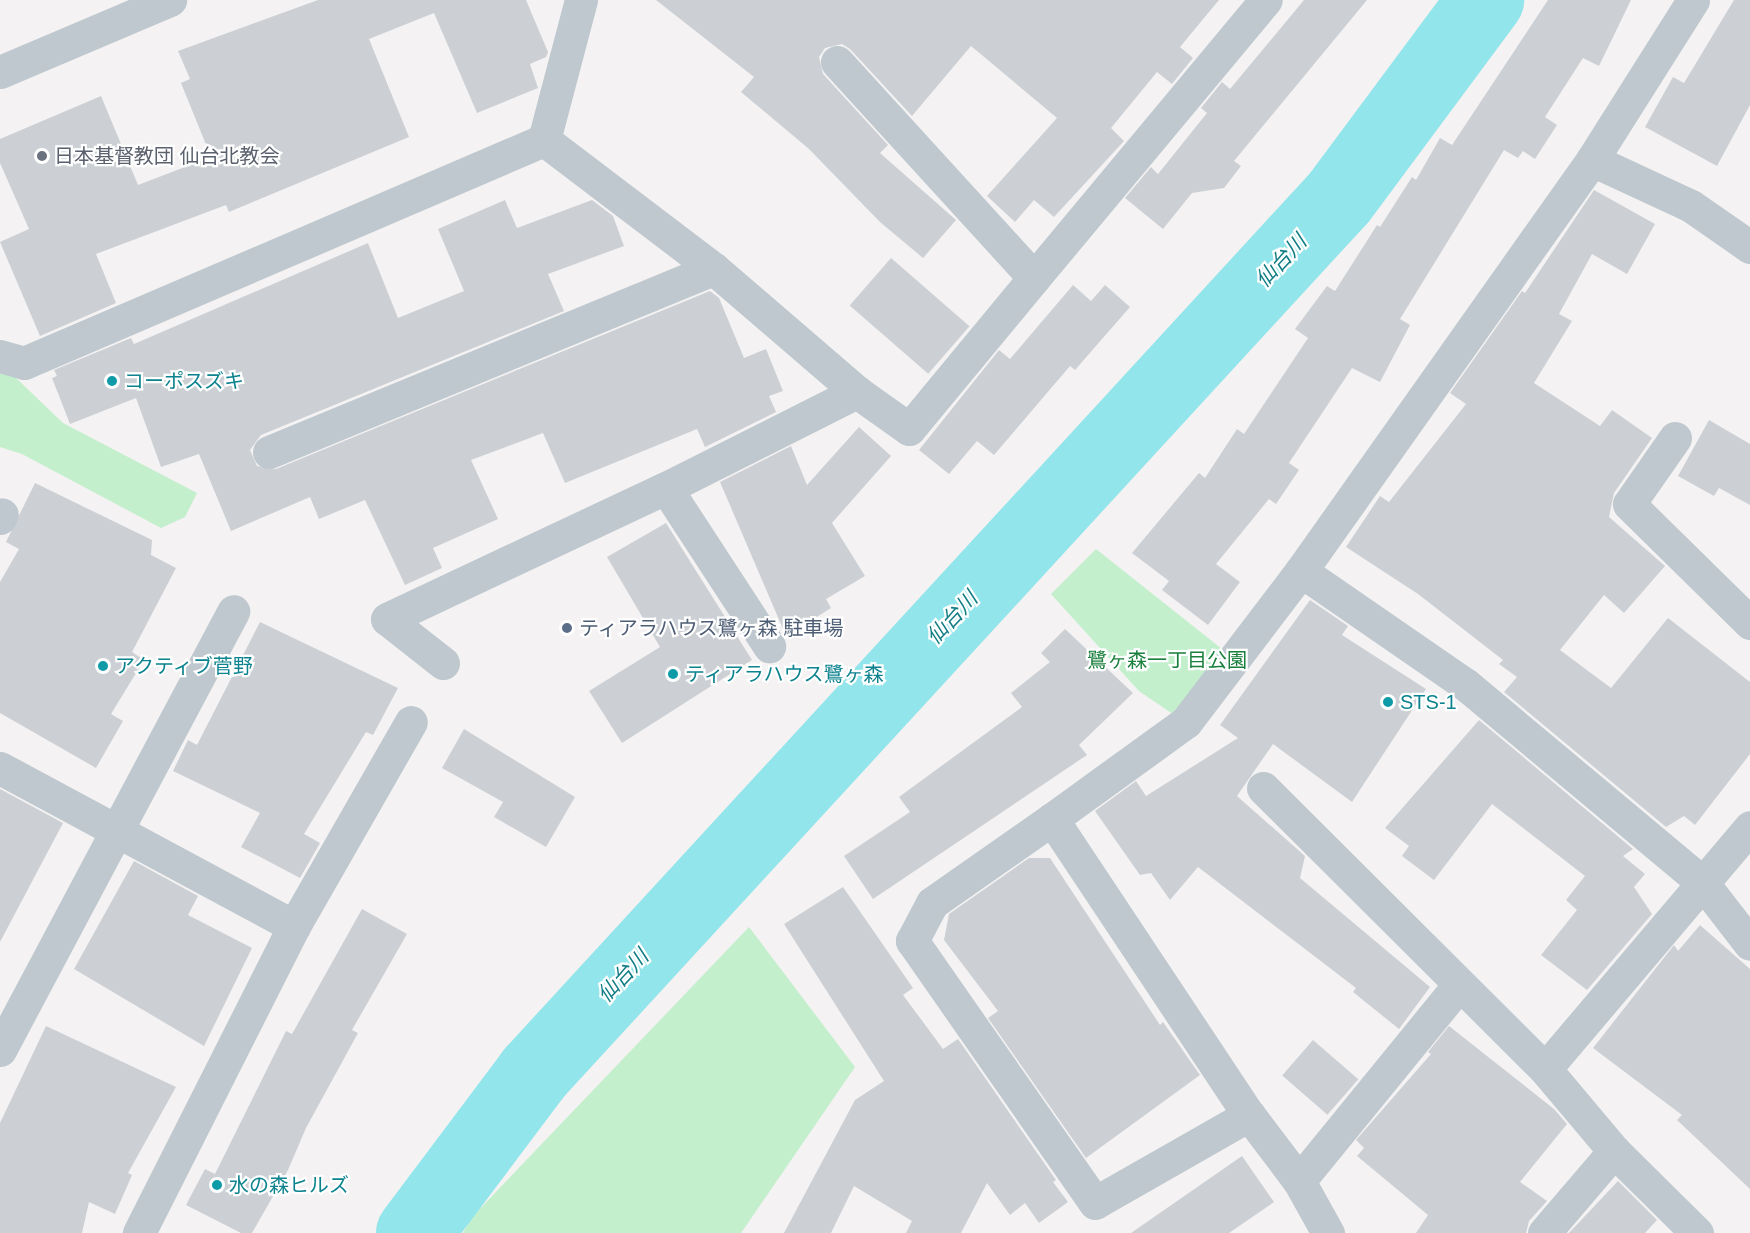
<!DOCTYPE html>
<meta charset="utf-8">
<style>
body{margin:0}
#map{position:relative;width:1750px;height:1233px;overflow:hidden;background:#f4f2f2;font-family:Helvetica,"Noto Sans JP",sans-serif}
div>[style]{position:absolute}
.green>*{inset:0;background:#c3efcd}
.river>*{height:76px;margin:-38px;padding:0 38px;transform-origin:38px;border-radius:38px;background:#92e5ea}
.building>*{inset:0;background:#ccd0d4;transform-origin:0 0}
.minor>*{height:33px;margin:-16.5px;padding:0 16.5px;transform-origin:16.5px;border-radius:16.5px;background:#bec8ce}
.dots>*{width:16px;height:16px;translate:-50% -50%;box-sizing:border-box;border:3px solid #fff;border-radius:50%}
span{translate:-50% -50%;white-space:nowrap;text-align:center;line-height:1.15;-webkit-text-stroke:4.5px #fff;paint-order:stroke}
.worship-label{font-size:20px;color:#5b616d}
.left{translate:0 -50%;text-align:left}
.culture-label{font-size:20px;color:#0d838f}
.service-label{font-size:20px;color:#4e5e75}
.park-label{font-size:20px;color:#1b803e}
.water-label{font-size:21px;color:#117d84;font-style:italic}
</style>
<div id="map">
<div class="green">
<div style="clip-path:polygon(0 372px,15px 377px,63px 423px,197px 493px,185px 517px,161px 528px,22px 454px,0 447px)"></div>
<div style="clip-path:polygon(1096px 549px,1227px 653px,1177px 717px,1139px 691px,1051px 594px)"></div>
<div style="clip-path:polygon(749px 927px,855px 1067px,741px 1233px,463px 1233px,472px 1217px)"></div>
</div>
<div class="river">
<div style="left:414px;top:1233px;width:200px;rotate:-53.1deg"></div>
<div style="left:534px;top:1073px;width:1189px;rotate:-47.39deg"></div>
<div style="left:1339px;top:198px;width:247px;rotate:-53.4deg"></div>
</div>
<div class="building">
<div style="clip-path:polygon(318px 0,526px 0,548px 52px,546px 57px,530px 64px,538px 88px,477px 113px,434px 13px,369px 39px,409px 137px,229px 212px,226px 205px,96px 254px,116px 303px,40px 336px,0 242px,29px 229px,0 163px,0 139px,101px 96px,138px 185px,211px 157px,181px 83px,190px 79px,178px 51px)"></div>
<div style="clip-path:polygon(656px 0,1219px 0,1180px 47px,1193px 58px,1172px 84px,1157px 72px,1111px 128px,1124px 141px,1054px 217px,1034px 200px,1015px 222px,987px 196px,1057px 118px,971px 46px,912px 116px,850px 49px,842px 44px,825px 48px,819px 57px,823px 74px,888px 145px,880px 153px,956px 220px,923px 258px,880px 222px,809px 149px,741px 92px,754px 77px)"></div>
<div style="clip-path:polygon(1304px 0,1367px 0,1234px 161px,1241px 166px,1224px 188px,1192px 193px,1163px 229px,1125px 198px,1151px 167px,1158px 174px,1207px 113px,1201px 108px,1222px 82px,1230px 89px)"></div>
<div style="clip-path:polygon(1548px 0,1631px 0,1599px 66px,1583px 58px,1545px 117px,1557px 125px,1535px 159px,1523px 151px,1518px 158px,1504px 150px,1400px 319px,1410px 325px,1380px 382px,1352px 368px,1289px 463px,1299px 470px,1276px 504px,1269px 499px,1216px 564px,1240px 582px,1208px 625px,1162px 590px,1169px 581px,1132px 553px,1199px 473px,1205px 478px,1237px 429px,1244px 434px,1308px 338px,1295px 329px,1327px 286px,1335px 291px,1377px 225px,1380px 227px,1412px 177px,1416px 180px,1440px 138px,1452px 145px)"></div>
<div style="clip-path:polygon(1734px 0,1750px 0,1750px 105px,1717px 166px,1645px 127px,1673px 77px,1684px 83px)"></div>
<div style="clip-path:polygon(1594px 190px,1655px 224px,1627px 274px,1592px 254px,1559px 314px,1572px 321px,1534px 383px,1600px 426px,1612px 410px,1652px 438px,1614px 493px,1609px 517px,1665px 566px,1624px 613px,1604px 595px,1560px 650px,1611px 688px,1668px 618px,1750px 682px,1750px 754px,1695px 825px,1684px 816px,1666px 827px,1504px 692px,1517px 677px,1499px 664px,1503px 660px,1418px 594px,1346px 547px,1380px 496px,1389px 502px,1466px 404px,1450px 393px,1522px 291px,1525px 293px)"></div>
<div style="clip-path:polygon(505px 200px,517px 228px,592px 200px,613px 216px,624px 246px,548px 274px,564px 311px,261px 435px,250px 450px,257px 466px,276px 469px,710px 291px,719px 298px,744px 358px,766px 349px,783px 391px,769px 396px,776px 412px,705px 447px,697px 429px,565px 483px,543px 433px,471px 460px,498px 519px,433px 548px,442px 568px,405px 585px,365px 500px,319px 519px,310px 497px,231px 531px,199px 454px,161px 467px,136px 398px,70px 424px,52px 378px,57px 376px,54px 370px,131px 338px,134px 344px,368px 243px,398px 318px,464px 291px,438px 229px)"></div>
<div style="left:891px;top:258px;width:104px;height:63px;rotate:41deg"></div>
<div style="clip-path:polygon(1073px 285px,1091px 301px,1105px 285px,1130px 307px,1075px 370px,1070px 366px,994px 455px,977px 441px,949px 474px,919px 450px,999px 350px,1010px 359px)"></div>
<div style="clip-path:polygon(1709px 420px,1750px 444px,1750px 505px,1719px 488px,1714px 496px,1678px 476px)"></div>
<div style="clip-path:polygon(859px 427px,891px 456px,832px 523px,865px 576px,826px 599px,831px 608px,786px 636px,720px 482px,791px 446px,807px 485px)"></div>
<div style="clip-path:polygon(35px 483px,152px 540px,151px 555px,176px 568px,132px 652px,144px 660px,111px 714px,123px 721px,96px 768px,0 713px,0 582px,19px 549px,6px 542px)"></div>
<div style="clip-path:polygon(666px 523px,752px 660px,622px 743px,589px 691px,660px 647px,607px 557px)"></div>
<div style="clip-path:polygon(1310px 600px,1348px 626px,1342px 635px,1426px 689px,1352px 802px,1273px 744px,1237px 796px,1305px 856px,1300px 878px,1430px 987px,1399px 1029px,1353px 992px,1356px 988px,1198px 867px,1170px 900px,1151px 873px,1140px 875px,1095px 811px,1136px 781px,1146px 796px,1238px 738px,1220px 725px)"></div>
<div style="clip-path:polygon(260px 622px,398px 688px,373px 735px,366px 732px,304px 834px,320px 843px,300px 878px,241px 847px,260px 813px,173px 771px,188px 740px,197px 745px)"></div>
<div style="clip-path:polygon(1065px 629px,1133px 693px,1079px 745px,1087px 755px,873px 899px,844px 856px,910px 812px,899px 797px,1022px 707px,1011px 693px,1050px 662px,1041px 653px)"></div>
<div style="clip-path:polygon(1479px 720px,1633px 849px,1623px 856px,1645px 874px,1634px 887px,1652px 914px,1587px 990px,1541px 955px,1577px 910px,1566px 900px,1585px 876px,1492px 804px,1434px 880px,1402px 856px,1409px 846px,1385px 828px)"></div>
<div style="clip-path:polygon(464px 729px,575px 797px,546px 847px,494px 817px,503px 802px,442px 768px)"></div>
<div style="clip-path:polygon(0 789px,63px 823px,0 942px)"></div>
<div style="clip-path:polygon(1029px 858px,1050px 858px,1160px 1025px,1163px 1022px,1200px 1075px,1086px 1158px,988px 1018px,998px 1011px,944px 940px,949px 914px)"></div>
<div style="clip-path:polygon(134px 861px,198px 896px,188px 915px,252px 948px,204px 1046px,74px 969px)"></div>
<div style="clip-path:polygon(843px 887px,913px 988px,903px 995px,943px 1049px,958px 1039px,1056px 1180px,1053px 1182px,1068px 1202px,1039px 1223px,1025px 1203px,1010px 1215px,987px 1183px,961px 1233px,906px 1233px,912px 1221px,854px 1186px,831px 1233px,784px 1233px,855px 1100px,884px 1081px,784px 924px)"></div>
<div style="clip-path:polygon(362px 909px,407px 934px,352px 1030px,358px 1033px,306px 1128px,288px 1170px,252px 1233px,241px 1233px,186px 1205px,205px 1169px,215px 1174px,286px 1031px,292px 1034px)"></div>
<div style="clip-path:polygon(1700px 925px,1750px 969px,1750px 1189px,1677px 1120px,1682px 1115px,1593px 1048px,1674px 945px,1678px 951px)"></div>
<div style="clip-path:polygon(46px 1026px,176px 1087px,128px 1173px,132px 1175px,115px 1214px,89px 1202px,82px 1233px,0 1233px,0 1123px)"></div>
<div style="clip-path:polygon(1449px 1026px,1554px 1109px,1567px 1124px,1520px 1182px,1547px 1201px,1529px 1221px,1526px 1233px,1416px 1233px,1428px 1215px,1357px 1156px,1364px 1148px,1356px 1140px,1431px 1054px,1428px 1052px)"></div>
<div style="left:1313px;top:1040px;width:60px;height:47px;rotate:41deg"></div>
<div style="clip-path:polygon(1242px 1156px,1274px 1202px,1229px 1233px,1131px 1233px)"></div>
<div style="clip-path:polygon(1618px 1181px,1657px 1220px,1645px 1233px,1569px 1233px)"></div>
</div>
<div class="minor">
<div style="left:837px;top:62px;width:292px;rotate:47.6deg"></div>
<div style="left:1034px;top:278px;width:196px;rotate:129.6deg"></div>
<div style="left:909px;top:429px;width:64px;rotate:-144.6deg"></div>
<div style="left:0;top:72px;width:185px;rotate:-23deg"></div>
<div style="left:1592px;top:160px;width:109px;rotate:24.9deg"></div>
<div style="left:1691px;top:206px;width:72px;rotate:34.8deg"></div>
<div style="left:1034px;top:278px;width:362px;rotate:-50.2deg"></div>
<div style="left:0;top:356px;width:25px;rotate:16deg"></div>
<div style="left:24px;top:363px;width:566px;rotate:-23.21deg"></div>
<div style="left:1675px;top:438px;width:80px;rotate:124.9deg"></div>
<div style="left:1629px;top:504px;width:170px;rotate:44.5deg"></div>
<div style="left:269px;top:452px;width:481px;rotate:-22.4deg"></div>
<div style="left:666px;top:488px;width:189px;rotate:56.9deg"></div>
<div style="left:0;top:518px;width:4px;rotate:-63deg"></div>
<div style="left:1301px;top:571px;width:199px;rotate:34.6deg"></div>
<div style="left:1465px;top:684px;width:309px;rotate:39.9deg"></div>
<div style="left:1702px;top:882px;width:78px;rotate:52.3deg"></div>
<div style="left:443px;top:663px;width:71px;rotate:-141.8deg"></div>
<div style="left:387px;top:619px;width:308px;rotate:-25.2deg"></div>
<div style="left:666px;top:488px;width:214px;rotate:-26.7deg"></div>
<div style="left:857px;top:392px;width:189px;rotate:-139.3deg"></div>
<div style="left:714px;top:269px;width:213px;rotate:-142.8deg"></div>
<div style="left:544px;top:140px;width:145px;rotate:-75.2deg"></div>
<div style="left:0;top:768px;width:334px;rotate:28.3deg"></div>
<div style="left:294px;top:926px;width:344px;rotate:116.8deg"></div>
<div style="left:1263px;top:788px;width:398px;rotate:44.9deg"></div>
<div style="left:1545px;top:1069px;width:107px;rotate:49.9deg"></div>
<div style="left:1614px;top:1151px;width:117px;rotate:44.7deg"></div>
<div style="left:1052px;top:819px;width:165px;rotate:-35.9deg"></div>
<div style="left:1186px;top:722px;width:190px;rotate:-52.7deg"></div>
<div style="left:1301px;top:571px;width:504px;rotate:-54.7deg"></div>
<div style="left:1592px;top:160px;width:189px;rotate:-57.7deg"></div>
<div style="left:294px;top:926px;width:235px;rotate:-60.2deg"></div>
<div style="left:0;top:1050px;width:497px;rotate:-62deg"></div>
<div style="left:1545px;top:1069px;width:317px;rotate:-49.7deg"></div>
<div style="left:1249px;top:1115px;width:177px;rotate:150.3deg"></div>
<div style="left:1095px;top:1203px;width:320px;rotate:-124.9deg"></div>
<div style="left:912px;top:941px;width:43px;rotate:-62.2deg"></div>
<div style="left:932px;top:903px;width:146px;rotate:-35deg"></div>
<div style="left:1052px;top:819px;width:356px;rotate:56.4deg"></div>
<div style="left:1249px;top:1115px;width:83px;rotate:52.9deg"></div>
<div style="left:1299px;top:1181px;width:60px;rotate:60.9deg"></div>
<div style="left:1299px;top:1181px;width:252px;rotate:-50.8deg"></div>
<div style="left:1544px;top:1233px;width:108px;rotate:-49.5deg"></div>
</div>
<div class="dots">
<div style="left:42px;top:156px;background:#6b7280"></div>
<div style="left:112px;top:381px;background:#0f9aa8"></div>
<div style="left:567px;top:628px;background:#5c6f8a"></div>
<div style="left:103px;top:666px;background:#0f9aa8"></div>
<div style="left:673px;top:674px;background:#0f9aa8"></div>
<div style="left:1388px;top:702px;background:#0f9aa8"></div>
<div style="left:217px;top:1185px;background:#0f9aa8"></div>
</div>
<div class="worship-label">
<span class="left" style="left:54px;top:156px">日本基督教団 仙台北教会</span>
</div>
<div class="culture-label">
<span class="left" style="left:124px;top:381px">コーポスズキ</span>
<span class="left" style="left:115px;top:666px">アクティブ菅野</span>
<span class="left" style="left:685px;top:674px">ティアラハウス鷺ヶ森</span>
<span class="left" style="left:1400px;top:702px">STS-1</span>
<span class="left" style="left:229px;top:1185px">水の森ヒルズ</span>
</div>
<div class="service-label">
<span class="left" style="left:579px;top:628px">ティアラハウス鷺ヶ森 駐車場</span>
</div>
<div class="park-label">
<span style="left:1167px;top:660px">鷺ヶ森一丁目公園</span>
</div>
<div class="water-label">
<span style="left:1281px;top:261px;rotate:-47deg">仙台川</span>
<span style="left:952px;top:618px;rotate:-47deg">仙台川</span>
<span style="left:623px;top:976px;rotate:-47deg">仙台川</span>
</div>
</div>
